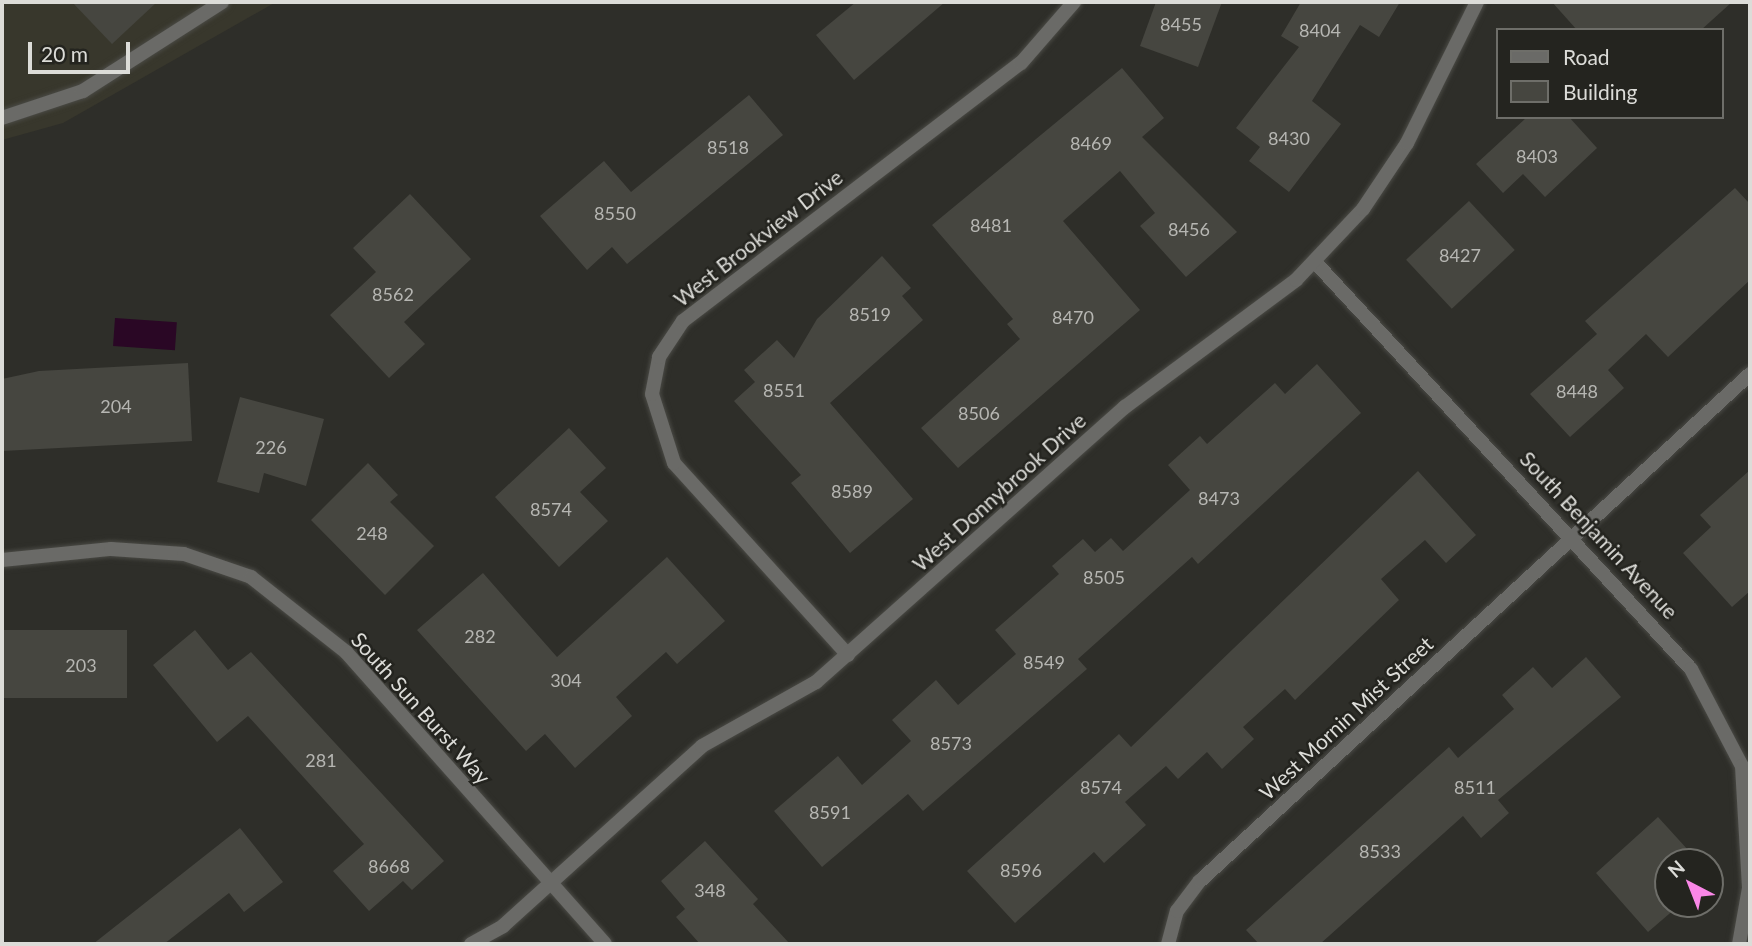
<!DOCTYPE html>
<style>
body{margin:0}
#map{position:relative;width:1752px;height:946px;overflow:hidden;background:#2e2e29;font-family:Lato,sans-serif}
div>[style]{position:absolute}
.built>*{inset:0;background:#38372c}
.water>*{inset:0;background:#2a0725;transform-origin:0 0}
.building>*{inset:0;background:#464640;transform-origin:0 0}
.roads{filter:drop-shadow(0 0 2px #4a4a45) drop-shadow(0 0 2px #4a4a45)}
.lane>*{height:14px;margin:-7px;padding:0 7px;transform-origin:7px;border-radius:7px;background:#6a6a67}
.street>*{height:14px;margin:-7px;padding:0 7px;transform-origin:7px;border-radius:7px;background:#6a6a67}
span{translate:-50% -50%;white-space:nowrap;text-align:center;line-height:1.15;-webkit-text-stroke:5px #24241f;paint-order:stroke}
.number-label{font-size:18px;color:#b6b6b2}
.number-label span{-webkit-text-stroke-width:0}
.street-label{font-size:21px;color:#dcdcd8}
.frame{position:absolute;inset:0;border:4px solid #dcdcd8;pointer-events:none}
.legend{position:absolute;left:1496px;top:28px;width:228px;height:91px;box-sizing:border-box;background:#24241f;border:2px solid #6e6e69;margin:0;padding:9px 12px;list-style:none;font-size:21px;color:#dcdcd8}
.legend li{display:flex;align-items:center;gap:14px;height:35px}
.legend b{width:35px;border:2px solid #6e6e69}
.north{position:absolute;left:1654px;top:848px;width:70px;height:70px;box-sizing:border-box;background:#24241f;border:2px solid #6e6e69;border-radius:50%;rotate:318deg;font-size:19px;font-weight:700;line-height:28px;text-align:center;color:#dcdcd8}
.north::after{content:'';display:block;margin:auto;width:24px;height:32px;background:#fa87e7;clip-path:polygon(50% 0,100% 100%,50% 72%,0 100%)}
.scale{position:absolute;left:28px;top:42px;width:102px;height:32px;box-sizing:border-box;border:4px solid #dcdcd8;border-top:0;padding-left:9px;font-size:21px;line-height:24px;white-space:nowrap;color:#dcdcd8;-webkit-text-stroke:5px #24241f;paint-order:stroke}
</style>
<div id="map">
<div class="built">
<div style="clip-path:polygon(2px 2px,276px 2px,63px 123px,2px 140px)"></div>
</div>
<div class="water">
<div style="left:115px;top:318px;width:62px;height:28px;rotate:4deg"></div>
</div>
<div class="building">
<div style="clip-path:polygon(72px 2px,157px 2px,112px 44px)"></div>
<div style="clip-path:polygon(856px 2px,945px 2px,854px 80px,816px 35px)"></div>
<div style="clip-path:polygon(1156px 2px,1222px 2px,1198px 67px,1140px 46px)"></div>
<div style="clip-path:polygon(1301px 2px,1400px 2px,1379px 37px,1360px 25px,1312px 101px,1341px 124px,1289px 192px,1249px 161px,1260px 147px,1236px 128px,1299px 47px,1281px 36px)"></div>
<div style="clip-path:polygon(1552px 2px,1732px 2px,1701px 30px,1577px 30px)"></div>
<div style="clip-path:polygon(1122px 68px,1164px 118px,1142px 137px,1237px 232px,1186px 277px,1140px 226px,1155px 213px,1120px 171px,1063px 221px,1140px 310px,958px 468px,921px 428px,1020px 339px,1007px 324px,1013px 319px,932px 225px)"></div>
<div style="clip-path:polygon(749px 95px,783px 135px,627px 264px,612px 247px,587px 270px,540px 216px,604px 161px,631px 192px)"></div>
<div style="clip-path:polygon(1527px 117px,1569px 117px,1597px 148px,1545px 197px,1523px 174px,1503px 193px,1476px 164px)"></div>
<div style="clip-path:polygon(1735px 188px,1750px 204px,1750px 280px,1668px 357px,1646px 334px,1608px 370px,1624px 388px,1570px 437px,1530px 394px,1597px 334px,1585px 321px)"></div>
<div style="clip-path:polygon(410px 194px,471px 259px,404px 322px,425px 344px,389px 378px,330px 315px,376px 272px,353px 248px)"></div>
<div style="left:1469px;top:201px;width:67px;height:86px;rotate:47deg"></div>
<div style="clip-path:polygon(882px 256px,911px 288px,902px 296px,923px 320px,830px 403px,913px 499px,850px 553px,791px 483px,801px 475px,734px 401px,755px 382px,744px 370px,777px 340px,794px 358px,817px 319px)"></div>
<div style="clip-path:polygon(188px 363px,192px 441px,2px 451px,2px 379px,39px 371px)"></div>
<div style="clip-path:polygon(1317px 364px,1361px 413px,1198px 564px,1192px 557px,1078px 659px,1087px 669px,923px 811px,908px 794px,822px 867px,774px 811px,838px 756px,862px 785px,911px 741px,892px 720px,936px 680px,958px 705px,1016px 654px,995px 630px,1059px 574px,1052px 566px,1083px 539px,1095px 552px,1111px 538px,1123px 551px,1190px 490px,1168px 465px,1200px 436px,1207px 444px,1275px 383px,1285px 394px)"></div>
<div style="clip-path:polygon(240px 397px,324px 419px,306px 486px,264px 473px,259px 493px,217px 482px)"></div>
<div style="clip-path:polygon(569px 428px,606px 468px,580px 492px,608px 521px,559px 567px,495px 497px)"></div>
<div style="clip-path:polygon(368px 463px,398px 495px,390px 502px,434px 546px,385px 595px,311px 520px)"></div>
<div style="clip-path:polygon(1750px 470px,1750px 591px,1732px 607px,1683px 553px,1711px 527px,1700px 515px)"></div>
<div style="clip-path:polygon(1418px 471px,1476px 535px,1446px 563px,1425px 540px,1381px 579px,1399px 600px,1295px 700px,1285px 689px,1243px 727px,1254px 739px,1222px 769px,1207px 752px,1178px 779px,1166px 766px,1125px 802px,1146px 825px,1104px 863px,1094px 852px,1015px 923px,967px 871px,1119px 734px,1131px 747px)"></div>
<div style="clip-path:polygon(667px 557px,725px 621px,677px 664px,666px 652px,616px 697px,632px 716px,575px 768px,545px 734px,526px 751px,417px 630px,483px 573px,557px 657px)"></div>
<div style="left:2px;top:630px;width:125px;height:68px"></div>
<div style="clip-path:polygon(195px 630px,228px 670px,251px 652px,444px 861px,412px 890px,403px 881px,369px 911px,333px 871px,364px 844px,248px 716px,217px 742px,153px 665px)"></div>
<div style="clip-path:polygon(1586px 657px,1621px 697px,1498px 800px,1509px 813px,1481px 838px,1463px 816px,1320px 944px,1259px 944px,1246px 930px,1449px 747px,1458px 758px,1514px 709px,1502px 695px,1533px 667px,1552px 688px)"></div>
<div style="clip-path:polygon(1658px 817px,1699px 862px,1668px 862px,1668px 904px,1676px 908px,1648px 932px,1596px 873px)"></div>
<div style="clip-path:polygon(240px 828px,283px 882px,244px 912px,229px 893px,164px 944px,93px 944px)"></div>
<div style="clip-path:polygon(705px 841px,758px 899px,753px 904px,790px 944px,700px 944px,676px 917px,685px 909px,661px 881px)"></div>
</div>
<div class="roads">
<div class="lane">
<div style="left:2px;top:118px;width:85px;rotate:-18.4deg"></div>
<div style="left:83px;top:91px;width:165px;rotate:-32.6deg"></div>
</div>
<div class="street">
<div style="left:1315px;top:262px;width:554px;rotate:47.27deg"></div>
<div style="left:1691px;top:669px;width:110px;rotate:62.3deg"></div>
<div style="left:1742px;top:766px;width:122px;rotate:86.7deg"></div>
<div style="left:1749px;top:888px;width:57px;rotate:100.1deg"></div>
<div style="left:2px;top:560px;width:110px;rotate:-5.8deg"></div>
<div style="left:111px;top:549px;width:73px;rotate:3.9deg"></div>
<div style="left:184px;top:554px;width:71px;rotate:18.9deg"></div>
<div style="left:251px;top:577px;width:121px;rotate:38.3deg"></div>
<div style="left:346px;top:652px;width:390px;rotate:48.4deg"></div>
<div style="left:848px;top:655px;width:259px;rotate:-132.2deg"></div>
<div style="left:674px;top:463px;width:72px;rotate:-107.7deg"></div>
<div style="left:652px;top:394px;width:38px;rotate:-79deg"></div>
<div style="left:659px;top:357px;width:43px;rotate:-56.3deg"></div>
<div style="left:683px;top:321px;width:425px;rotate:-37.4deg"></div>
<div style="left:1021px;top:63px;width:81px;rotate:-49deg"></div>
<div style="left:471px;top:944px;width:37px;rotate:-29deg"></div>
<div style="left:503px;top:926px;width:268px;rotate:-42.1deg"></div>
<div style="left:702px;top:746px;width:131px;rotate:-29.3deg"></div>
<div style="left:816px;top:682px;width:414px;rotate:-41.7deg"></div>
<div style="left:1125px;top:407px;width:213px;rotate:-36.6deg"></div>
<div style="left:1296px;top:280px;width:98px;rotate:-46.7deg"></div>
<div style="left:1363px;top:209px;width:79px;rotate:-56.3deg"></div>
<div style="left:1407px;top:143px;width:157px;rotate:-63.6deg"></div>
<div style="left:1168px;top:944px;width:34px;rotate:-75deg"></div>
<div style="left:1177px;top:911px;width:38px;rotate:-53deg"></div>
<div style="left:1200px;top:881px;width:748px;rotate:-42.67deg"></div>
</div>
</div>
<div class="number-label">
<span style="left:1181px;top:24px">8455</span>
<span style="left:1320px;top:30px">8404</span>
<span style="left:1289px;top:138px">8430</span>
<span style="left:1091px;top:143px">8469</span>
<span style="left:728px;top:147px">8518</span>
<span style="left:1537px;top:156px">8403</span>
<span style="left:615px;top:213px">8550</span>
<span style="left:991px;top:225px">8481</span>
<span style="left:1189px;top:229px">8456</span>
<span style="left:1460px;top:255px">8427</span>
<span style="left:393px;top:294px">8562</span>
<span style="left:870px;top:314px">8519</span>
<span style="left:1073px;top:317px">8470</span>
<span style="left:784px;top:390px">8551</span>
<span style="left:1577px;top:391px">8448</span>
<span style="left:116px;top:406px">204</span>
<span style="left:979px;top:413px">8506</span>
<span style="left:271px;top:447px">226</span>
<span style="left:852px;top:491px">8589</span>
<span style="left:1219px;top:498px">8473</span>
<span style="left:551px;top:509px">8574</span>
<span style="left:372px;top:533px">248</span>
<span style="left:1104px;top:577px">8505</span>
<span style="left:480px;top:636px">282</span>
<span style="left:1044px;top:662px">8549</span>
<span style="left:81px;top:665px">203</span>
<span style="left:566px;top:680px">304</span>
<span style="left:951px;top:743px">8573</span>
<span style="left:321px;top:760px">281</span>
<span style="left:1101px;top:787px">8574</span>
<span style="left:1475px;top:787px">8511</span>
<span style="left:830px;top:812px">8591</span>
<span style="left:1380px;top:851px">8533</span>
<span style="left:389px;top:866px">8668</span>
<span style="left:1021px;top:870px">8596</span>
<span style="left:710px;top:890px">348</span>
</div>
<div class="street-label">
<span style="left:758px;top:238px;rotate:-38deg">West Brookview Drive</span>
<span style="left:999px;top:492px;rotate:-42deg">West Donnybrook Drive</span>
<span style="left:1599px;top:535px;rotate:47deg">South Benjamin Avenue</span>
<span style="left:421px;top:708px;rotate:48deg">South Sun Burst Way</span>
<span style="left:1346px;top:718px;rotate:-43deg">West Mornin Mist Street</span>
</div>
<div class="frame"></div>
<ul class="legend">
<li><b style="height:9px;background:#6a6a67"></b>Road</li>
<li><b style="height:19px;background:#464640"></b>Building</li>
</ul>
<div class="north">N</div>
<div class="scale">20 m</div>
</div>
